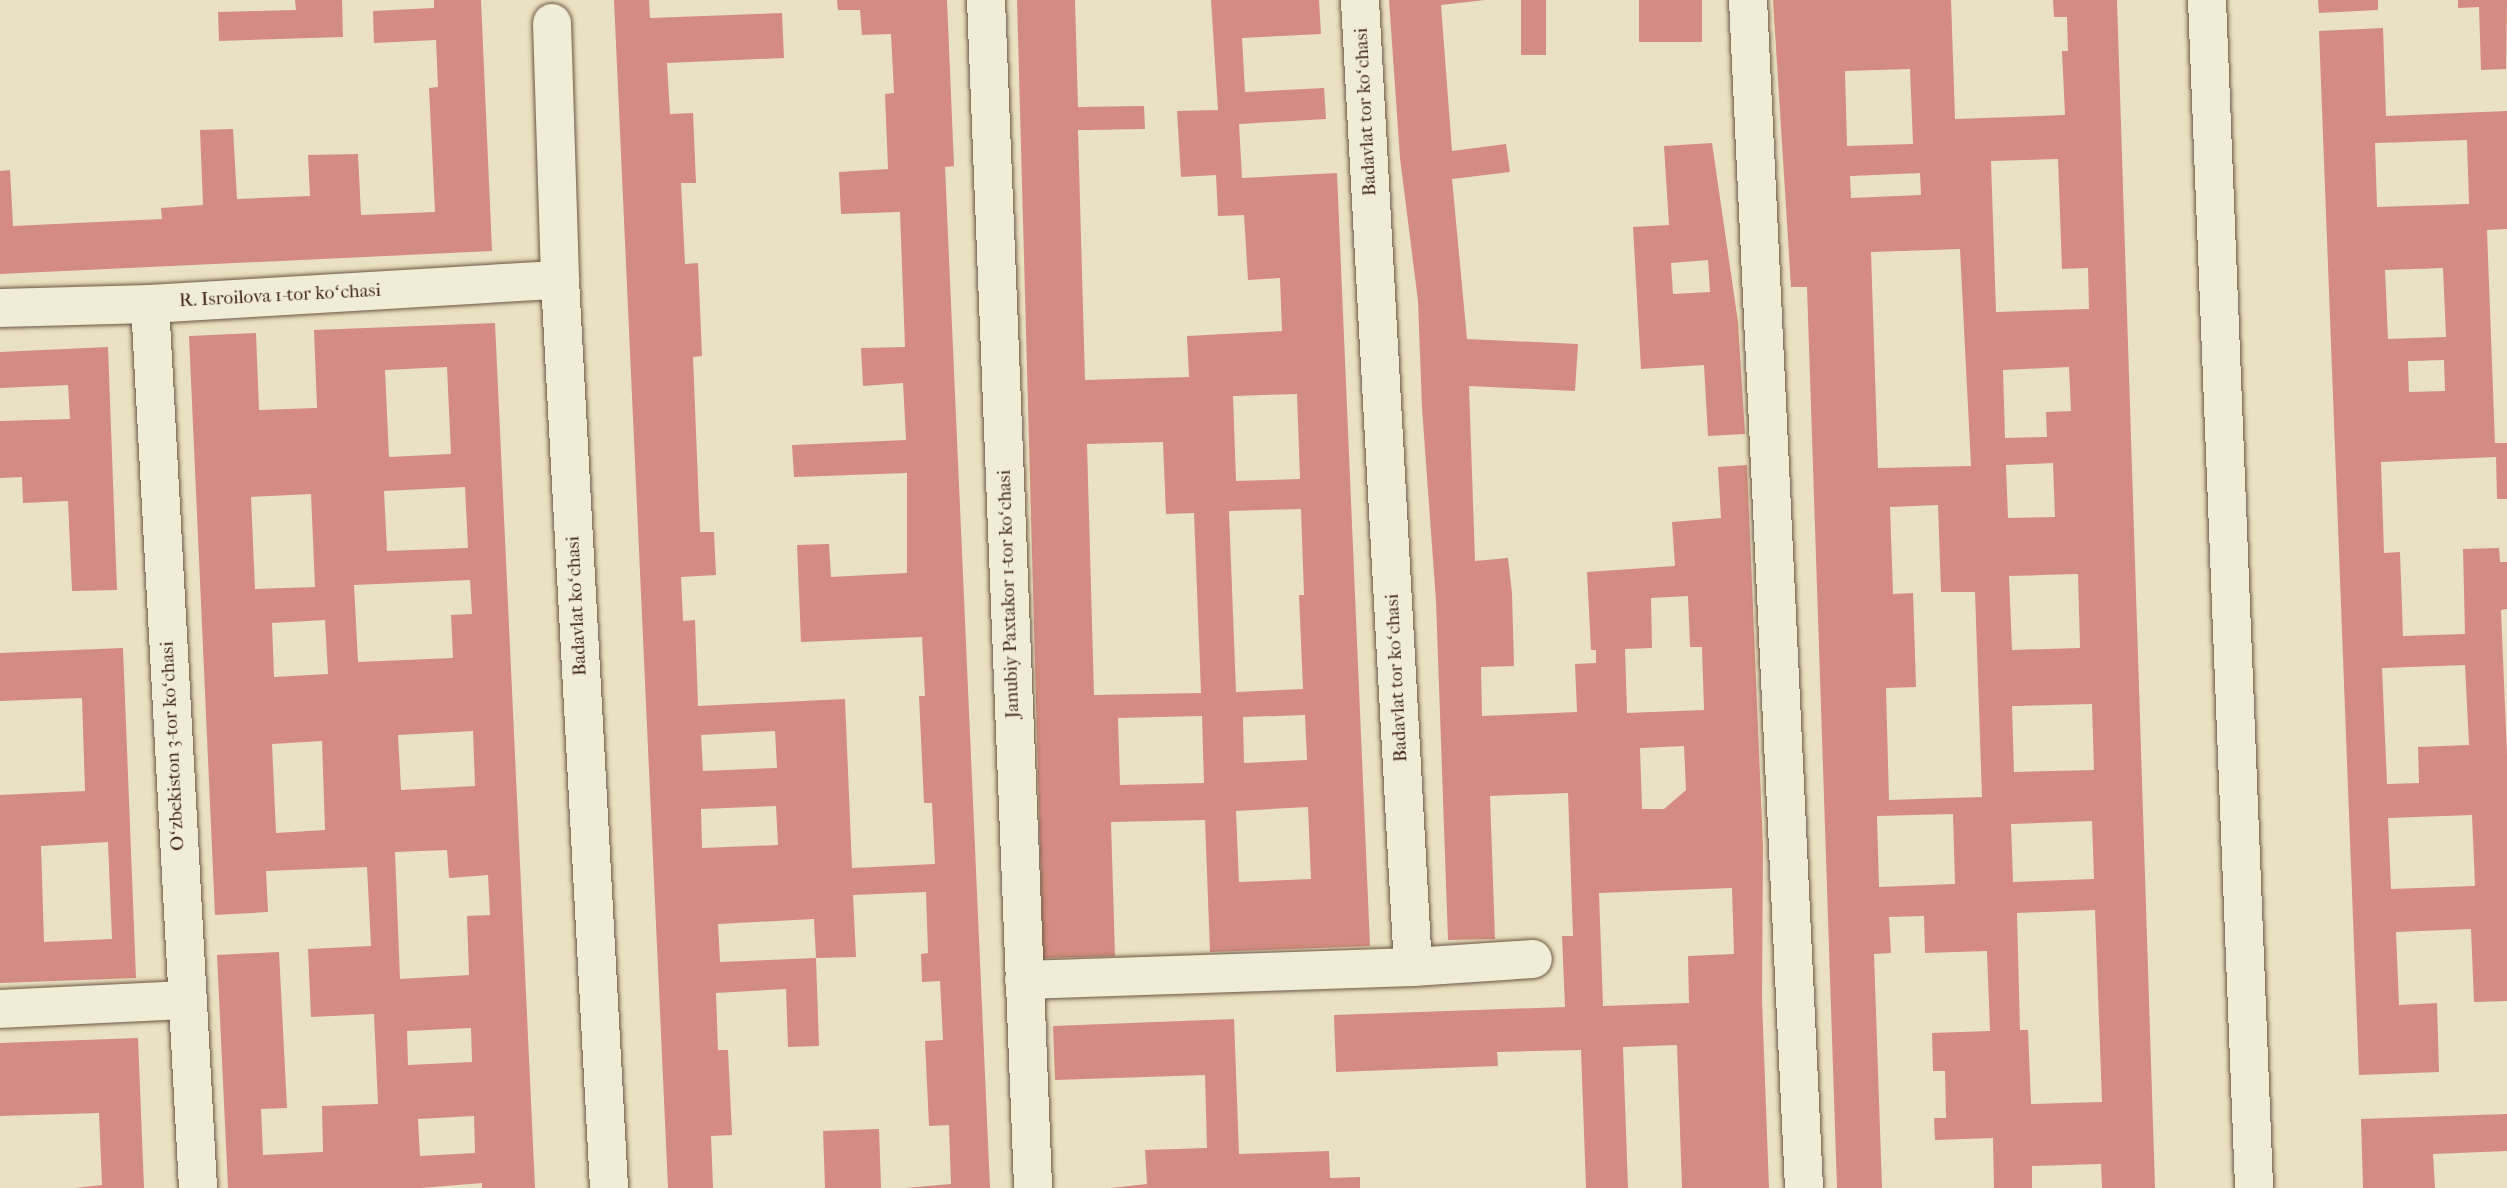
<!DOCTYPE html>
<meta charset="utf-8">
<style>
body{margin:0}
#map{position:relative;width:2507px;height:1188px;overflow:hidden;background:#eae1c0;font-family:"IM FELL French Canon",serif}
div>[style]{position:absolute}
.building>*{inset:0;background:#d38c7f;transform-origin:0 0}
.roads{filter:drop-shadow(0 0 2px #6d5644) drop-shadow(0 0 2px #6d5644)}
.minor>*{height:38px;margin:-19px;padding:0 19px;transform-origin:19px;border-radius:19px;background:#f1ecd6}
span{translate:-50% -50%;white-space:nowrap;text-align:center;line-height:1.15;-webkit-text-stroke:5px #f1ecd6;paint-order:stroke}
.street-label{font-size:19px;color:#43271b}
</style>
<div id="map">
<div class="building">
<div style="clip-path:polygon(295px 0,342px 0,343px 37px,219px 41px,218px 12px,296px 10px)"></div>
<div style="clip-path:polygon(434px 0,481px 0,492px 251px,0 274px,0 171px,10px 170px,13px 226px,162px 219px,161px 208px,203px 205px,200px 130px,233px 129px,237px 199px,310px 196px,308px 155px,358px 154px,361px 215px,435px 212px,429px 88px,438px 87px,436px 40px,374px 43px,373px 11px,434px 8px)"></div>
<div style="clip-path:polygon(evenodd,614px 0,649px 0,650px 18px,782px 13px,784px 58px,667px 63px,670px 114px,693px 113px,696px 183px,681px 183px,685px 264px,698px 263px,702px 356px,693px 357px,700px 532px,714px 532px,716px 575px,681px 577px,683px 621px,695px 620px,698px 706px,845px 699px,852px 868px,935px 864px,932px 803px,924px 803px,919px 696px,925px 696px,922px 637px,801px 642px,797px 545px,829px 544px,831px 577px,907px 573px,907px 473px,794px 477px,792px 445px,906px 440px,903px 383px,863px 386px,861px 348px,905px 347px,900px 212px,841px 214px,839px 172px,888px 169px,885px 94px,894px 93px,891px 34px,862px 35px,860px 10px,838px 10px,837px 0,947px 0,954px 166px,945px 167px,990px 1188px,905px 1188px,951px 1184px,949px 1125px,929px 1126px,925px 1041px,943px 1040px,940px 981px,922px 982px,921px 954px,928px 953px,926px 892px,853px 895px,856px 957px,816px 958px,814px 919px,718px 924px,720px 962px,816px 958px,819px 1046px,788px 1047px,786px 989px,716px 993px,718px 1050px,728px 1050px,732px 1135px,711px 1136px,713px 1188px,668px 1188px,614px 0,775px 731px,777px 768px,703px 771px,701px 735px,775px 731px,614px 0,776px 806px,778px 845px,702px 848px,701px 809px,776px 806px)"></div>
<div style="clip-path:polygon(evenodd,1017px 0,1075px 0,1078px 107px,1144px 106px,1145px 129px,1078px 130px,1085px 380px,1189px 377px,1187px 336px,1282px 331px,1280px 278px,1248px 280px,1244px 215px,1218px 216px,1216px 175px,1181px 177px,1177px 111px,1218px 110px,1211px 0,1319px 0,1321px 34px,1242px 38px,1245px 92px,1324px 88px,1326px 119px,1239px 124px,1242px 178px,1337px 173px,1370px 946px,1210px 952px,1205px 820px,1111px 822px,1115px 956px,1043px 958px,1017px 0,1297px 394px,1300px 479px,1236px 481px,1233px 396px,1297px 394px,1017px 0,1163px 442px,1166px 514px,1194px 513px,1201px 693px,1094px 695px,1087px 444px,1163px 442px,1017px 0,1301px 509px,1304px 595px,1299px 595px,1303px 689px,1236px 692px,1229px 511px,1301px 509px,1017px 0,1305px 715px,1307px 760px,1244px 763px,1243px 717px,1305px 715px,1017px 0,1202px 716px,1204px 783px,1120px 785px,1118px 718px,1202px 716px,1017px 0,1308px 807px,1311px 879px,1239px 882px,1236px 811px,1308px 807px)"></div>
<div style="clip-path:polygon(evenodd,1389px 0,1485px 0,1441px 5px,1452px 151px,1506px 144px,1510px 172px,1452px 179px,1467px 339px,1578px 344px,1575px 391px,1469px 386px,1475px 561px,1508px 558px,1512px 593px,1514px 666px,1481px 667px,1482px 716px,1577px 712px,1575px 664px,1596px 663px,1596px 650px,1591px 650px,1587px 572px,1675px 566px,1672px 522px,1721px 518px,1718px 467px,1747px 465px,1763px 847px,1762px 1000px,1769px 1188px,1682px 1188px,1677px 1045px,1623px 1047px,1628px 1188px,1586px 1188px,1581px 1050px,1497px 1052px,1498px 1066px,1336px 1072px,1334px 1015px,1565px 1007px,1562px 936px,1573px 936px,1568px 793px,1490px 796px,1495px 939px,1448px 940px,1436px 601px,1422px 408px,1418px 301px,1400px 158px,1389px 0,1688px 596px,1690px 647px,1702px 647px,1704px 710px,1627px 713px,1625px 649px,1652px 648px,1651px 598px,1688px 596px,1389px 0,1684px 746px,1686px 790px,1664px 809px,1642px 809px,1640px 748px,1684px 746px,1389px 0,1732px 888px,1734px 954px,1688px 956px,1689px 1003px,1603px 1006px,1599px 893px,1732px 888px)"></div>
<div style="left:1521px;top:0;width:25px;height:55px"></div>
<div style="left:1639px;top:0;width:63px;height:42px"></div>
<div style="clip-path:polygon(evenodd,1773px 0,1951px 0,1955px 119px,2065px 115px,2062px 51px,2068px 51px,2067px 17px,2054px 17px,2053px 0,2117px 0,2155px 1188px,2102px 1188px,2101px 1164px,2032px 1166px,2032px 1188px,1994px 1188px,1993px 1138px,1935px 1140px,1934px 1118px,1946px 1118px,1945px 1071px,1933px 1071px,1932px 1033px,1990px 1031px,1987px 951px,1925px 953px,1924px 916px,1889px 917px,1891px 953px,1874px 954px,1882px 1188px,1837px 1188px,1807px 287px,1791px 287px,1773px 0,1910px 69px,1913px 144px,1847px 146px,1845px 71px,1910px 69px,1773px 0,2058px 159px,2062px 269px,2088px 268px,2089px 309px,1996px 312px,1991px 161px,2058px 159px,1773px 0,1920px 173px,1921px 195px,1851px 198px,1850px 176px,1920px 173px,1773px 0,1960px 249px,1971px 466px,1878px 468px,1871px 252px,1960px 249px,1773px 0,2069px 367px,2071px 411px,2046px 412px,2047px 437px,2005px 438px,2003px 370px,2069px 367px,1773px 0,2053px 463px,2055px 517px,2008px 518px,2006px 465px,2053px 463px,1773px 0,1938px 505px,1941px 592px,1975px 592px,1982px 797px,1889px 800px,1886px 688px,1916px 687px,1913px 593px,1893px 594px,1890px 507px,1938px 505px,1773px 0,2078px 574px,2080px 648px,2012px 650px,2009px 576px,2078px 574px,1773px 0,2092px 704px,2094px 770px,2014px 772px,2012px 706px,2092px 704px,1773px 0,1953px 814px,1955px 884px,1879px 887px,1877px 816px,1953px 814px,1773px 0,2092px 821px,2094px 879px,2013px 882px,2011px 824px,2092px 821px,1773px 0,2095px 910px,2102px 1102px,2031px 1104px,2028px 1030px,2020px 1030px,2017px 913px,2095px 910px)"></div>
<div style="clip-path:polygon(2318px 0,2378px 0,2378px 10px,2319px 13px)"></div>
<div style="clip-path:polygon(2458px 0,2507px 0,2506px 69px,2481px 70px,2479px 7px,2458px 8px)"></div>
<div style="clip-path:polygon(evenodd,2383px 28px,2386px 116px,2507px 111px,2507px 229px,2487px 230px,2495px 443px,2507px 443px,2507px 499px,2497px 499px,2496px 457px,2381px 462px,2384px 553px,2400px 552px,2403px 636px,2465px 634px,2463px 549px,2499px 548px,2500px 562px,2507px 562px,2507px 609px,2501px 610px,2507px 755px,2507px 1001px,2474px 1002px,2471px 929px,2396px 932px,2399px 1005px,2437px 1003px,2439px 1072px,2359px 1075px,2319px 31px,2383px 28px,2467px 140px,2469px 204px,2377px 207px,2375px 143px,2467px 140px,2383px 28px,2443px 268px,2446px 337px,2388px 339px,2385px 270px,2443px 268px,2383px 28px,2444px 360px,2445px 391px,2409px 392px,2408px 361px,2444px 360px,2383px 28px,2465px 665px,2469px 745px,2418px 747px,2419px 783px,2387px 784px,2382px 668px,2465px 665px,2383px 28px,2472px 815px,2475px 886px,2391px 889px,2388px 818px,2472px 815px)"></div>
<div style="clip-path:polygon(evenodd,1712px 143px,1738px 322px,1745px 434px,1708px 436px,1704px 365px,1641px 369px,1633px 227px,1669px 225px,1664px 146px,1712px 143px,1708px 260px,1710px 292px,1673px 294px,1671px 263px,1708px 260px)"></div>
<div style="clip-path:polygon(evenodd,495px 323px,535px 1188px,482px 1188px,482px 1183px,421px 1188px,228px 1188px,217px 955px,279px 952px,287px 1108px,261px 1109px,263px 1155px,323px 1152px,322px 1106px,378px 1104px,374px 1014px,311px 1017px,308px 949px,371px 946px,367px 867px,266px 871px,268px 912px,215px 915px,189px 336px,256px 333px,259px 410px,317px 408px,314px 330px,495px 323px,447px 367px,451px 454px,389px 457px,385px 370px,447px 367px,495px 323px,465px 487px,468px 548px,387px 551px,384px 491px,465px 487px,495px 323px,311px 494px,315px 587px,255px 589px,251px 497px,311px 494px,495px 323px,470px 580px,472px 614px,451px 615px,453px 658px,358px 662px,354px 585px,470px 580px,495px 323px,325px 620px,328px 674px,274px 677px,272px 623px,325px 620px,495px 323px,473px 731px,475px 786px,401px 790px,398px 735px,473px 731px,495px 323px,322px 741px,325px 830px,276px 833px,272px 744px,322px 741px,495px 323px,447px 850px,449px 878px,488px 875px,490px 915px,467px 916px,469px 975px,400px 979px,395px 852px,447px 850px,495px 323px,471px 1028px,472px 1062px,408px 1065px,407px 1031px,471px 1028px,495px 323px,474px 1116px,475px 1153px,420px 1156px,418px 1119px,474px 1116px)"></div>
<div style="clip-path:polygon(108px 347px,117px 590px,72px 591px,68px 501px,23px 503px,22px 477px,0 478px,0 421px,70px 419px,68px 385px,0 388px,0 352px)"></div>
<div style="clip-path:polygon(evenodd,123px 648px,136px 978px,0 983px,0 795px,85px 791px,82px 698px,0 701px,0 653px,123px 648px,108px 842px,112px 939px,44px 942px,41px 846px,108px 842px)"></div>
<div style="clip-path:polygon(1234px 1019px,1239px 1154px,1329px 1151px,1330px 1178px,1360px 1177px,1360px 1188px,1110px 1188px,1147px 1184px,1145px 1150px,1207px 1148px,1205px 1075px,1055px 1080px,1053px 1026px)"></div>
<div style="clip-path:polygon(138px 1038px,144px 1188px,75px 1188px,102px 1185px,99px 1113px,0 1116px,0 1043px)"></div>
<div style="clip-path:polygon(2507px 1114px,2507px 1151px,2433px 1154px,2435px 1188px,2363px 1188px,2361px 1119px)"></div>
<div style="left:879px;top:1129px;width:59px;height:56px;rotate:88deg"></div>
</div>
<div class="roads">
<div class="minor">
<div style="left:986px;top:0;width:1189px;rotate:87.73deg"></div>
<div style="left:1748px;top:0;width:1189px;rotate:87.3deg"></div>
<div style="left:2207px;top:0;width:1189px;rotate:87.73deg"></div>
<div style="left:552px;top:23px;width:257px;rotate:88.2deg"></div>
<div style="left:560px;top:280px;width:909px;rotate:86.91deg"></div>
<div style="left:150px;top:304px;width:885px;rotate:86.89deg"></div>
<div style="left:0;top:308px;width:150px;rotate:-1.5deg"></div>
<div style="left:150px;top:304px;width:411px;rotate:-3.4deg"></div>
<div style="left:1413px;top:967px;width:120px;rotate:-3.8deg"></div>
<div style="left:1024px;top:980px;width:389px;rotate:-1.9deg"></div>
<div style="left:1413px;top:967px;width:968px;rotate:-93.14deg"></div>
<div style="left:0;top:1009px;width:187px;rotate:-2.8deg"></div>
</div>
</div>
<div class="street-label">
<span style="left:1366px;top:112px;rotate:-93deg">Badavlat tor koʻchasi</span>
<span style="left:280px;top:296px;rotate:-3deg">R. Isroilova 1-tor koʻchasi</span>
<span style="left:1009px;top:594px;rotate:-92deg">Janubiy Paxtakor 1-tor koʻchasi</span>
<span style="left:577px;top:606px;rotate:-93deg">Badavlat koʻchasi</span>
<span style="left:1397px;top:678px;rotate:-93deg">Badavlat tor koʻchasi</span>
<span style="left:173px;top:746px;rotate:-93deg">Oʻzbekiston 3-tor koʻchasi</span>
</div>
</div>
